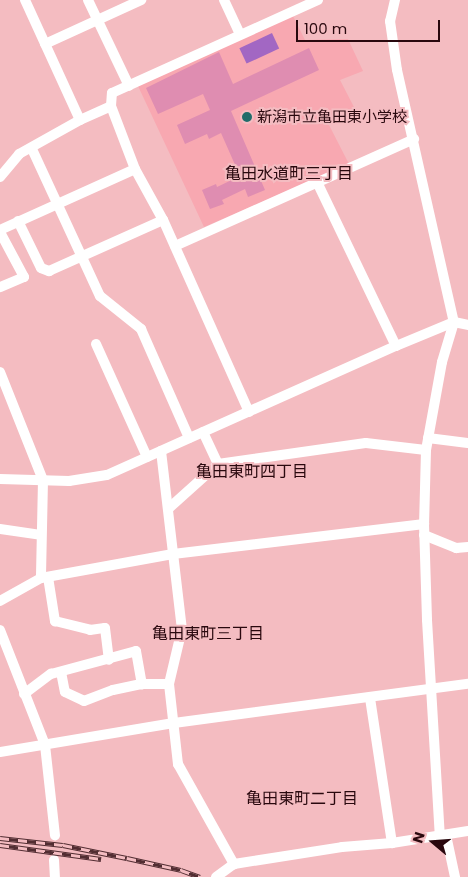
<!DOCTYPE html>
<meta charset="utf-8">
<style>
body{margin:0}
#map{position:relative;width:468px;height:877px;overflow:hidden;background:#f4bcc1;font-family:Poppins,"Noto Sans JP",sans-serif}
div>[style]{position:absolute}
.built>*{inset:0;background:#f8a8b1}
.water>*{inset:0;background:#a267c3;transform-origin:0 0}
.building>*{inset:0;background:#df8db1}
.minor>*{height:10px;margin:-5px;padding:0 5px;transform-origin:5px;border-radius:5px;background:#fff}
.rail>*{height:5px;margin-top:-2.5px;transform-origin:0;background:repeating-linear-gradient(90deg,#f4bcc1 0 9px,#522d32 0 18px);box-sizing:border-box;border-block:1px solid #522d32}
.dots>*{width:14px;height:14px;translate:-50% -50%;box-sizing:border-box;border:2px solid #f4bcc1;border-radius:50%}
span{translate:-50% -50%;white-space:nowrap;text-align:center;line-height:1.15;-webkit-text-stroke:4px #f4bcc1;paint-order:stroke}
.poi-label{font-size:15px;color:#29080e}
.left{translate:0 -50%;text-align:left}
.neighbourhood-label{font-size:16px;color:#29080e}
.north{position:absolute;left:408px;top:817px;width:50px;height:50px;-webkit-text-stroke:4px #f4bcc1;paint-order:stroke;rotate:288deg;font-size:14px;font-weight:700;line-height:20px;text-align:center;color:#29080e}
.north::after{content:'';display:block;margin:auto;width:18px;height:22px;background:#29080e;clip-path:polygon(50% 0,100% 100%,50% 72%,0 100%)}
.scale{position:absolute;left:296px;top:20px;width:144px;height:22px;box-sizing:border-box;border:2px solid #29080e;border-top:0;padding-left:6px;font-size:15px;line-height:18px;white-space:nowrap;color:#29080e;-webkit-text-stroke:4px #f4bcc1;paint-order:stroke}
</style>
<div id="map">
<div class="built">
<div style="clip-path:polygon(292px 14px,305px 40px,348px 39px,363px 71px,340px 80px,355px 109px,329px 125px,349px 164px,204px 227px,138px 86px)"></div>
</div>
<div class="water">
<div style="left:272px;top:33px;width:17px;height:36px;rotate:65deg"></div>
</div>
<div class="building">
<div style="clip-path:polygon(309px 48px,319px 70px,231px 111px,265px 190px,248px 197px,245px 189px,222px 200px,224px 204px,210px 209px,202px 190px,216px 184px,217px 187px,240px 176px,221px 133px,209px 139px,207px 134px,185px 144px,177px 125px,210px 110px,203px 94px,158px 114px,146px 88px,219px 52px,233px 84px)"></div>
</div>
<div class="minor">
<div style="left:25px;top:0;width:132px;rotate:65.4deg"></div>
<div style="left:88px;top:0;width:95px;rotate:64.5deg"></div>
<div style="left:224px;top:0;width:38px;rotate:65deg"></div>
<div style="left:395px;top:0;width:22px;rotate:103deg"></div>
<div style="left:390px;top:21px;width:49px;rotate:81.9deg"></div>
<div style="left:397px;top:70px;width:258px;rotate:77.3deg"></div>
<div style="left:454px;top:322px;width:42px;rotate:106.7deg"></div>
<div style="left:442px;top:362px;width:89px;rotate:100.3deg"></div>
<div style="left:426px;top:450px;width:74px;rotate:91.5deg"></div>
<div style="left:424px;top:524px;width:96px;rotate:88.2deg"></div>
<div style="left:427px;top:620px;width:216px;rotate:86.6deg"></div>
<div style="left:45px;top:44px;width:106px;rotate:-24.6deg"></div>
<div style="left:32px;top:149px;width:162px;rotate:65.2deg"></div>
<div style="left:100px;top:296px;width:53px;rotate:38.8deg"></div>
<div style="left:141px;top:329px;width:119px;rotate:66.2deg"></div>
<div style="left:0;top:177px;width:30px;rotate:-50deg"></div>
<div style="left:19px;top:154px;width:70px;rotate:-29.1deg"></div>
<div style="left:80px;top:120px;width:34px;rotate:-24deg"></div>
<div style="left:317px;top:182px;width:182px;rotate:64.3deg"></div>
<div style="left:18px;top:221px;width:52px;rotate:63.9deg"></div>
<div style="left:41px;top:268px;width:9px;rotate:21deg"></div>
<div style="left:49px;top:271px;width:125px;rotate:-24.1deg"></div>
<div style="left:0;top:230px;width:148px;rotate:-24.3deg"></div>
<div style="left:0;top:232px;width:51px;rotate:61.9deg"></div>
<div style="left:24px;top:277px;width:26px;rotate:157deg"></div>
<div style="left:175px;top:246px;width:262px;rotate:-24.1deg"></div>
<div style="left:96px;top:344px;width:124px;rotate:65.7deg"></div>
<div style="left:0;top:372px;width:116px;rotate:68.3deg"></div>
<div style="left:43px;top:480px;width:98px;rotate:91.2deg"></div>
<div style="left:249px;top:412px;width:210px;rotate:-114.1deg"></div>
<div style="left:163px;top:220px;width:58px;rotate:-118.8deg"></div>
<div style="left:135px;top:169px;width:67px;rotate:-110.9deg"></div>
<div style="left:111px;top:106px;width:13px;rotate:-86deg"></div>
<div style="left:112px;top:93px;width:226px;rotate:-24.3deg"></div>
<div style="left:203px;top:432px;width:35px;rotate:65deg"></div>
<div style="left:218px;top:464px;width:149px;rotate:-8.1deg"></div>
<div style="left:366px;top:443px;width:60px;rotate:6.7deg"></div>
<div style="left:428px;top:438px;width:40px;rotate:7.1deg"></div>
<div style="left:161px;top:451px;width:179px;rotate:83.3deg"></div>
<div style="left:182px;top:629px;width:57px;rotate:103.3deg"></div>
<div style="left:169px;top:684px;width:81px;rotate:83.6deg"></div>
<div style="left:178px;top:764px;width:115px;rotate:60.8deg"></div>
<div style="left:0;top:479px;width:69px;rotate:1.7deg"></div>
<div style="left:69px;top:481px;width:38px;rotate:-9deg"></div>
<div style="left:107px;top:475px;width:316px;rotate:-24.1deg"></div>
<div style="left:396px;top:346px;width:63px;rotate:-22.5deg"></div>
<div style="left:454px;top:322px;width:14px;rotate:12deg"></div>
<div style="left:168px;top:509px;width:67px;rotate:-42deg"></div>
<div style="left:0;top:529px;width:41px;rotate:8.3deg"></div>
<div style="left:424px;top:535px;width:35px;rotate:22deg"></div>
<div style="left:456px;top:548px;width:12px;rotate:-5deg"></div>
<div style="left:48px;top:577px;width:45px;rotate:81deg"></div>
<div style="left:55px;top:621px;width:36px;rotate:14deg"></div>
<div style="left:90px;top:630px;width:15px;rotate:-8deg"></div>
<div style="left:105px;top:628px;width:32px;rotate:83deg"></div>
<div style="left:0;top:601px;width:47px;rotate:-29.3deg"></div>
<div style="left:41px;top:578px;width:134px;rotate:-10.3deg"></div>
<div style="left:173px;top:554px;width:253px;rotate:-6.8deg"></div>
<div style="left:0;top:630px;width:123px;rotate:68.6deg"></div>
<div style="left:45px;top:745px;width:91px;rotate:83.7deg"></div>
<div style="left:61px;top:672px;width:20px;rotate:79deg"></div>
<div style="left:65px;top:692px;width:21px;rotate:25deg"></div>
<div style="left:84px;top:701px;width:31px;rotate:-21deg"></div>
<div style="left:113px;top:690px;width:30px;rotate:-12deg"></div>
<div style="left:142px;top:684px;width:27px"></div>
<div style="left:24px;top:694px;width:34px;rotate:-37deg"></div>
<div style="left:51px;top:674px;width:88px;rotate:-15.1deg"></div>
<div style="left:136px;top:651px;width:34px;rotate:80deg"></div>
<div style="left:370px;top:698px;width:147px;rotate:81.4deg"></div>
<div style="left:0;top:752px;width:176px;rotate:-9.5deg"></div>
<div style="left:174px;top:723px;width:297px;rotate:-7.6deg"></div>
<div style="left:446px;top:835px;width:43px;rotate:77.9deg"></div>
<div style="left:54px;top:860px;width:17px;rotate:87deg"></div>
<div style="left:216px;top:877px;width:22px;rotate:-36deg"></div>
<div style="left:234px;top:864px;width:109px;rotate:-8.9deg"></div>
<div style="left:342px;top:847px;width:50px;rotate:-4.6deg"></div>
<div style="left:392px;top:843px;width:77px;rotate:-9deg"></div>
</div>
<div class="rail">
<div style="left:0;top:838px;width:63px;rotate:6.3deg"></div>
<div style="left:63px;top:845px;width:65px;rotate:11.5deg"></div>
<div style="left:127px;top:858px;width:55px;rotate:12.5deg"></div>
<div style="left:181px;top:870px;width:20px;rotate:20deg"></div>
<div style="left:0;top:845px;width:102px;rotate:7.9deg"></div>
</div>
<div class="dots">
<div style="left:247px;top:117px;background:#206c6a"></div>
</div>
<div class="poi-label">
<span class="left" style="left:257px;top:117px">新潟市立亀田東小学校</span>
</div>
<div class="neighbourhood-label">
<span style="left:289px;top:174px">亀田水道町三丁目</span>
<span style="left:252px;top:472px">亀田東町四丁目</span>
<span style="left:208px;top:634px">亀田東町三丁目</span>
<span style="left:302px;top:799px">亀田東町二丁目</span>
</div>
<div class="north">N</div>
<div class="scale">100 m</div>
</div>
